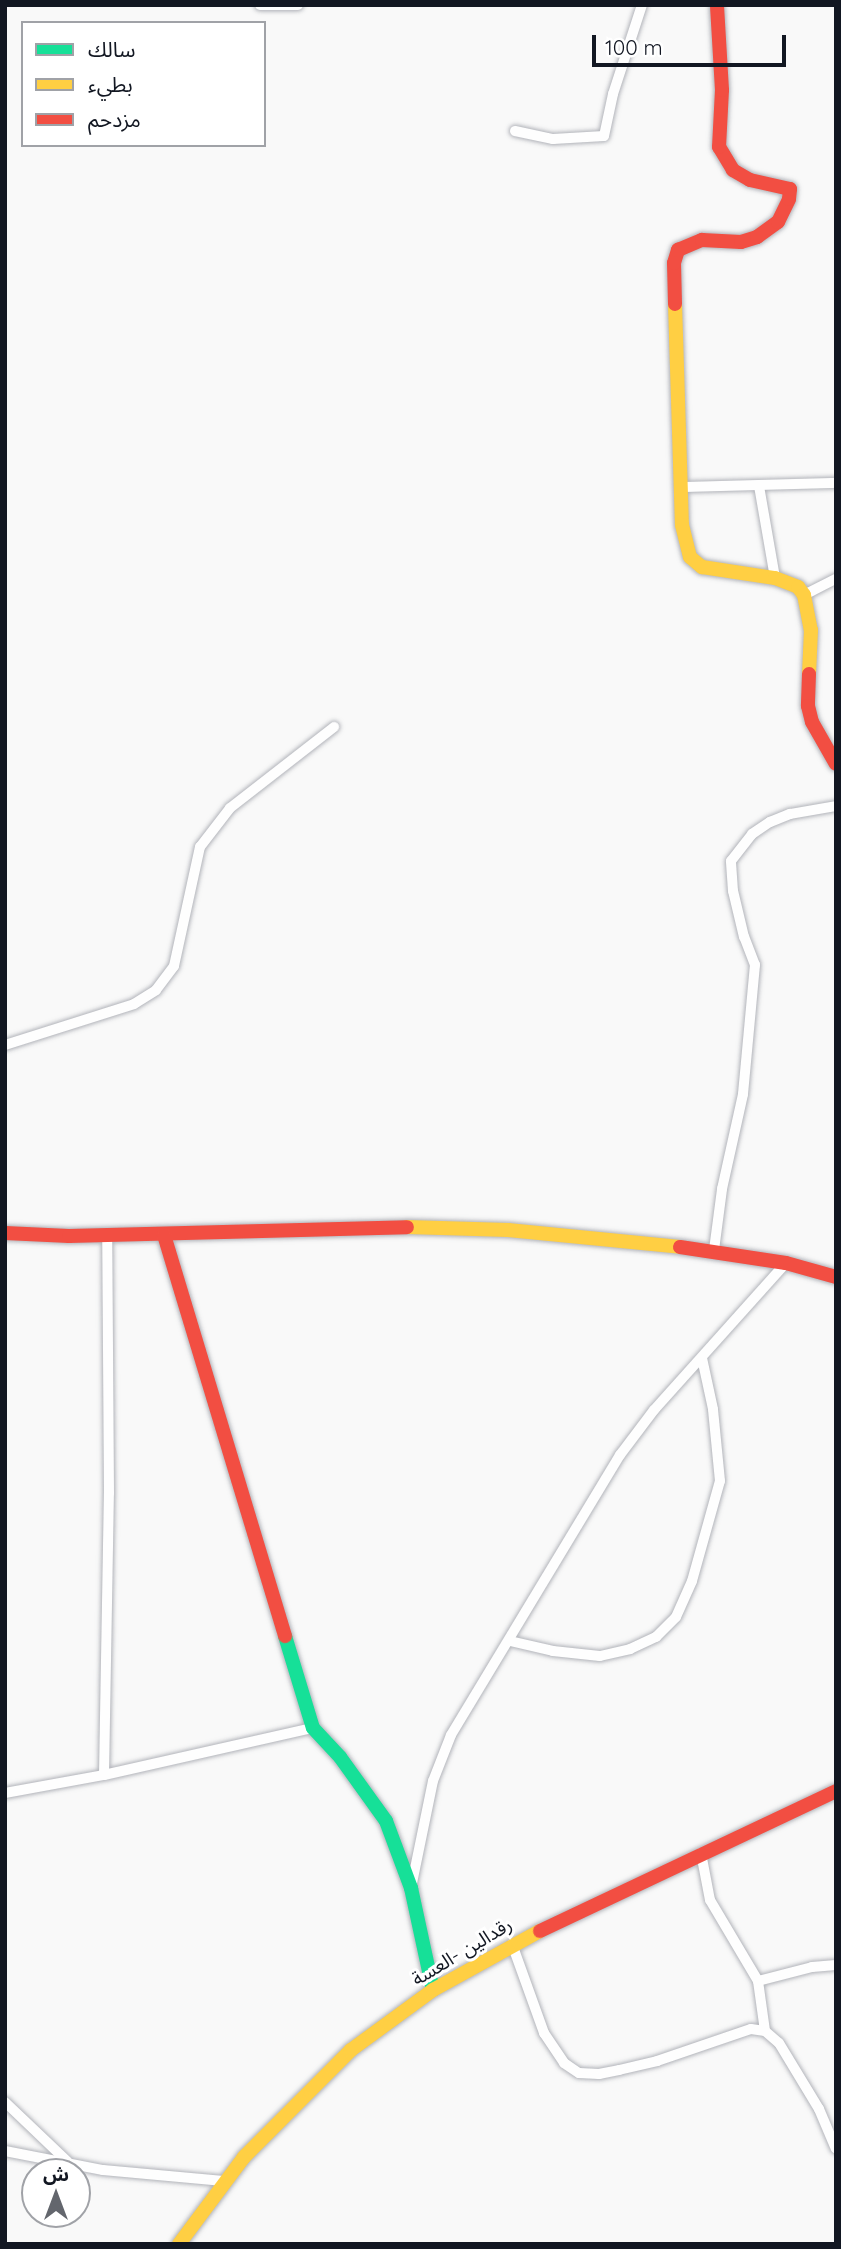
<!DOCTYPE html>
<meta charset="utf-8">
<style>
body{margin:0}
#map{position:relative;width:841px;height:2249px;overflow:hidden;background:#f9f9f9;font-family:Quicksand,"Noto Sans Arabic",sans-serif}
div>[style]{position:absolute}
.roads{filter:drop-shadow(0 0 2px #b2b4ba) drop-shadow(0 0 2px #b2b4ba)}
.street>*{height:10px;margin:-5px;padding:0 5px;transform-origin:5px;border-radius:5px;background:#fefefe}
.fast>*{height:14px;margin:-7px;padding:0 7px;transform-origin:7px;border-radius:7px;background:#16e098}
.slow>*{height:14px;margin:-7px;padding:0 7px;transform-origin:7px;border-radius:7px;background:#ffcf43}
.jam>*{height:14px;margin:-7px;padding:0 7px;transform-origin:7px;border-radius:7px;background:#f24e42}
span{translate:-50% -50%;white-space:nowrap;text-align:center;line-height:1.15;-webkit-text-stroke:6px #fff;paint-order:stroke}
.street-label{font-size:19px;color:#121722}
.frame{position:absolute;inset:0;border:7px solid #121722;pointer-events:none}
.legend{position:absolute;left:21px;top:21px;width:245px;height:126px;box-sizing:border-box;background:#fff;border:2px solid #a0a2a7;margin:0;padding:9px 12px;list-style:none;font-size:21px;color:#121722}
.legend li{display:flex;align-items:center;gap:14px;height:35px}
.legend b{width:35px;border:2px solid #a0a2a7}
.north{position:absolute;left:21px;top:2158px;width:70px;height:70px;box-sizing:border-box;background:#fff;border:2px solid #a0a2a7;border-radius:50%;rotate:0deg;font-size:19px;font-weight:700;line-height:28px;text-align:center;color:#121722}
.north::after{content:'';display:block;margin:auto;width:24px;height:32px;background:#63666d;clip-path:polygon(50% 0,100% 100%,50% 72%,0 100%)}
.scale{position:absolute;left:592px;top:35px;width:194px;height:32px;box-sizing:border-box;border:4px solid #121722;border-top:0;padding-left:9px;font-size:21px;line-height:24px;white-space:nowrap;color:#121722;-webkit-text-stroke:5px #fff;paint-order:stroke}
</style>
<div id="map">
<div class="roads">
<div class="street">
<div style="left:260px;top:5px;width:38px"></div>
<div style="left:515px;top:131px;width:39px;rotate:12deg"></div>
<div style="left:553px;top:139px;width:51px;rotate:-3.4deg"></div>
<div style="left:604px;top:136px;width:43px;rotate:-77.9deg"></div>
<div style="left:613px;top:94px;width:94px;rotate:-72deg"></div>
<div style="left:759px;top:486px;width:93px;rotate:80.1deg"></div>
<div style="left:680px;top:487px;width:156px;rotate:-1.5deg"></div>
<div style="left:804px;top:595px;width:36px;rotate:-27deg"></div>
<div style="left:5px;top:1045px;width:135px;rotate:-17.6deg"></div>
<div style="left:134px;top:1004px;width:26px;rotate:-32deg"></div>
<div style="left:156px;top:990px;width:30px;rotate:-53deg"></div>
<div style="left:174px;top:966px;width:122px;rotate:-77.7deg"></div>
<div style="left:200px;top:847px;width:49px;rotate:-52.4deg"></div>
<div style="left:230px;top:808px;width:132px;rotate:-37.9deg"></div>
<div style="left:714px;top:1250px;width:62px;rotate:-82.5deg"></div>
<div style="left:722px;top:1189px;width:97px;rotate:-77.5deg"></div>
<div style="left:743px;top:1094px;width:130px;rotate:-84.7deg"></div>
<div style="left:755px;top:965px;width:30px;rotate:-111deg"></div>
<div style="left:744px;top:937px;width:47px;rotate:-103.4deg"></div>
<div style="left:733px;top:891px;width:30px;rotate:-94deg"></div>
<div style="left:731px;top:861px;width:34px;rotate:-52deg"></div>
<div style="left:752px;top:834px;width:22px;rotate:-34deg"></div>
<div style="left:770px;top:822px;width:22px;rotate:-22deg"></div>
<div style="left:790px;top:814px;width:47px;rotate:-9.9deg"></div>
<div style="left:510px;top:1641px;width:44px;rotate:13.1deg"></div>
<div style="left:553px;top:1651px;width:47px;rotate:6.1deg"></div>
<div style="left:600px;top:1656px;width:31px;rotate:-13deg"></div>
<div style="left:630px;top:1649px;width:29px;rotate:-25deg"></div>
<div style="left:656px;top:1637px;width:28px;rotate:-45deg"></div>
<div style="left:676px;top:1617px;width:39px;rotate:-66deg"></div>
<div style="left:692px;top:1581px;width:104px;rotate:-74.4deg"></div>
<div style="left:720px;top:1481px;width:72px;rotate:-95.6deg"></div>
<div style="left:713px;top:1409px;width:52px;rotate:-102.2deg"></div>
<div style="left:104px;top:1775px;width:282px;rotate:-89deg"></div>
<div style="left:109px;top:1493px;width:258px;rotate:-90.4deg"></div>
<div style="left:5px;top:1793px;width:101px;rotate:-10.3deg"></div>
<div style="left:104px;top:1775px;width:214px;rotate:-12.7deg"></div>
<div style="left:701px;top:1853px;width:48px;rotate:79.2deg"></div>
<div style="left:710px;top:1900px;width:94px;rotate:59.3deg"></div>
<div style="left:758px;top:1981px;width:50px;rotate:82deg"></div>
<div style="left:411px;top:1888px;width:109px;rotate:-78.4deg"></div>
<div style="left:433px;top:1781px;width:49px;rotate:-68.6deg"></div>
<div style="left:451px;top:1735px;width:327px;rotate:-58.9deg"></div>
<div style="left:620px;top:1455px;width:56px;rotate:-52.9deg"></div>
<div style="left:654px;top:1410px;width:198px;rotate:-48.1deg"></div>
<div style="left:512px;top:1944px;width:95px;rotate:70.2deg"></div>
<div style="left:544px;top:2033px;width:36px;rotate:56deg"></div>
<div style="left:564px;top:2063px;width:18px;rotate:34deg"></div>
<div style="left:579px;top:2073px;width:20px;rotate:3deg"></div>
<div style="left:599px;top:2074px;width:20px;rotate:-11deg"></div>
<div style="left:619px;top:2070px;width:39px;rotate:-13deg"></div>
<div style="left:657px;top:2061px;width:99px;rotate:-18.8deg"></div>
<div style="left:751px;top:2029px;width:14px;rotate:8deg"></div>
<div style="left:765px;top:2031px;width:18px;rotate:41deg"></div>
<div style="left:779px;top:2043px;width:77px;rotate:58.8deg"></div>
<div style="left:819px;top:2109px;width:43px;rotate:67deg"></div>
<div style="left:758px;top:1981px;width:56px;rotate:-14.5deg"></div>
<div style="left:812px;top:1967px;width:24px;rotate:-5deg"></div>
<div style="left:5px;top:2102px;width:86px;rotate:43.6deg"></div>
<div style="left:5px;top:2151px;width:100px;rotate:11deg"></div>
<div style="left:103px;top:2170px;width:121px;rotate:5.2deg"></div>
</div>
<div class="fast">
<div style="left:285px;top:1636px;width:96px;rotate:73.1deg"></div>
<div style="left:313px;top:1728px;width:40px;rotate:47deg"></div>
<div style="left:340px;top:1757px;width:79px;rotate:54.3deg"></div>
<div style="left:386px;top:1821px;width:72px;rotate:69.5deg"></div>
<div style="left:411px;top:1888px;width:104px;rotate:77.8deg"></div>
</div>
<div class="slow">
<div style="left:675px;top:304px;width:221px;rotate:88.2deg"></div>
<div style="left:682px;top:525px;width:33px;rotate:76deg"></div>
<div style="left:690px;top:557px;width:16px;rotate:40deg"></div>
<div style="left:702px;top:567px;width:74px;rotate:8.6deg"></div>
<div style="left:775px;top:578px;width:25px;rotate:21deg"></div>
<div style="left:798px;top:587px;width:10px;rotate:53deg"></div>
<div style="left:804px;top:595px;width:36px;rotate:79deg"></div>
<div style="left:811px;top:630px;width:44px;rotate:92.6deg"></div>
<div style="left:407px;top:1227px;width:101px;rotate:1.7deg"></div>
<div style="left:508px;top:1230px;width:173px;rotate:5.6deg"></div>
<div style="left:179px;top:2244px;width:109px;rotate:-53.2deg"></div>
<div style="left:244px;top:2157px;width:151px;rotate:-45deg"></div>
<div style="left:351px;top:2050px;width:102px;rotate:-36.2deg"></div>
<div style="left:433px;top:1990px;width:122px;rotate:-28.9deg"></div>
</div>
<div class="jam">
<div style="left:675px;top:304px;width:41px;rotate:-91.4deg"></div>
<div style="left:674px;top:263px;width:14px;rotate:-73deg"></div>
<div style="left:678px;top:250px;width:26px;rotate:-23deg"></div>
<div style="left:702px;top:240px;width:39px;rotate:3deg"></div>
<div style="left:741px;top:242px;width:17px;rotate:-17deg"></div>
<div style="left:757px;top:237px;width:26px;rotate:-36deg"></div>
<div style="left:778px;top:222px;width:25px;rotate:-64deg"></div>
<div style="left:789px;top:199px;width:10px;rotate:-84deg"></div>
<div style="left:790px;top:189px;width:41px;rotate:-167.3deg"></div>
<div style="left:750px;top:180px;width:20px;rotate:-150deg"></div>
<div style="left:733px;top:170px;width:27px;rotate:-121deg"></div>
<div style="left:719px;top:147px;width:57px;rotate:-87deg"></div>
<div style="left:722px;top:90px;width:85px;rotate:-93.4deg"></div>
<div style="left:809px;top:674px;width:32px;rotate:92deg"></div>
<div style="left:808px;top:706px;width:16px;rotate:76deg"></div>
<div style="left:812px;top:722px;width:48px;rotate:60.3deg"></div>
<div style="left:5px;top:1233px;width:64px;rotate:2.7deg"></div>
<div style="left:69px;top:1236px;width:338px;rotate:-1.5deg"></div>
<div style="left:164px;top:1235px;width:419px;rotate:73.2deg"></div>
<div style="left:680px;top:1247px;width:107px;rotate:8.6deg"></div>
<div style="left:786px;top:1263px;width:52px;rotate:15.6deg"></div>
<div style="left:540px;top:1931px;width:327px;rotate:-25.3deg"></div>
</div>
</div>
<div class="street-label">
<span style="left:462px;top:1952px;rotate:-31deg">رقدالين -العسة</span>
</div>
<div class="frame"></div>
<ul class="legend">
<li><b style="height:9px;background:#16e098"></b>سالك</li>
<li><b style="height:9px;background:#ffcf43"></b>بطيء</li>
<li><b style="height:9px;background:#f24e42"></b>مزدحم</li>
</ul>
<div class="north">ش</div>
<div class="scale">100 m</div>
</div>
